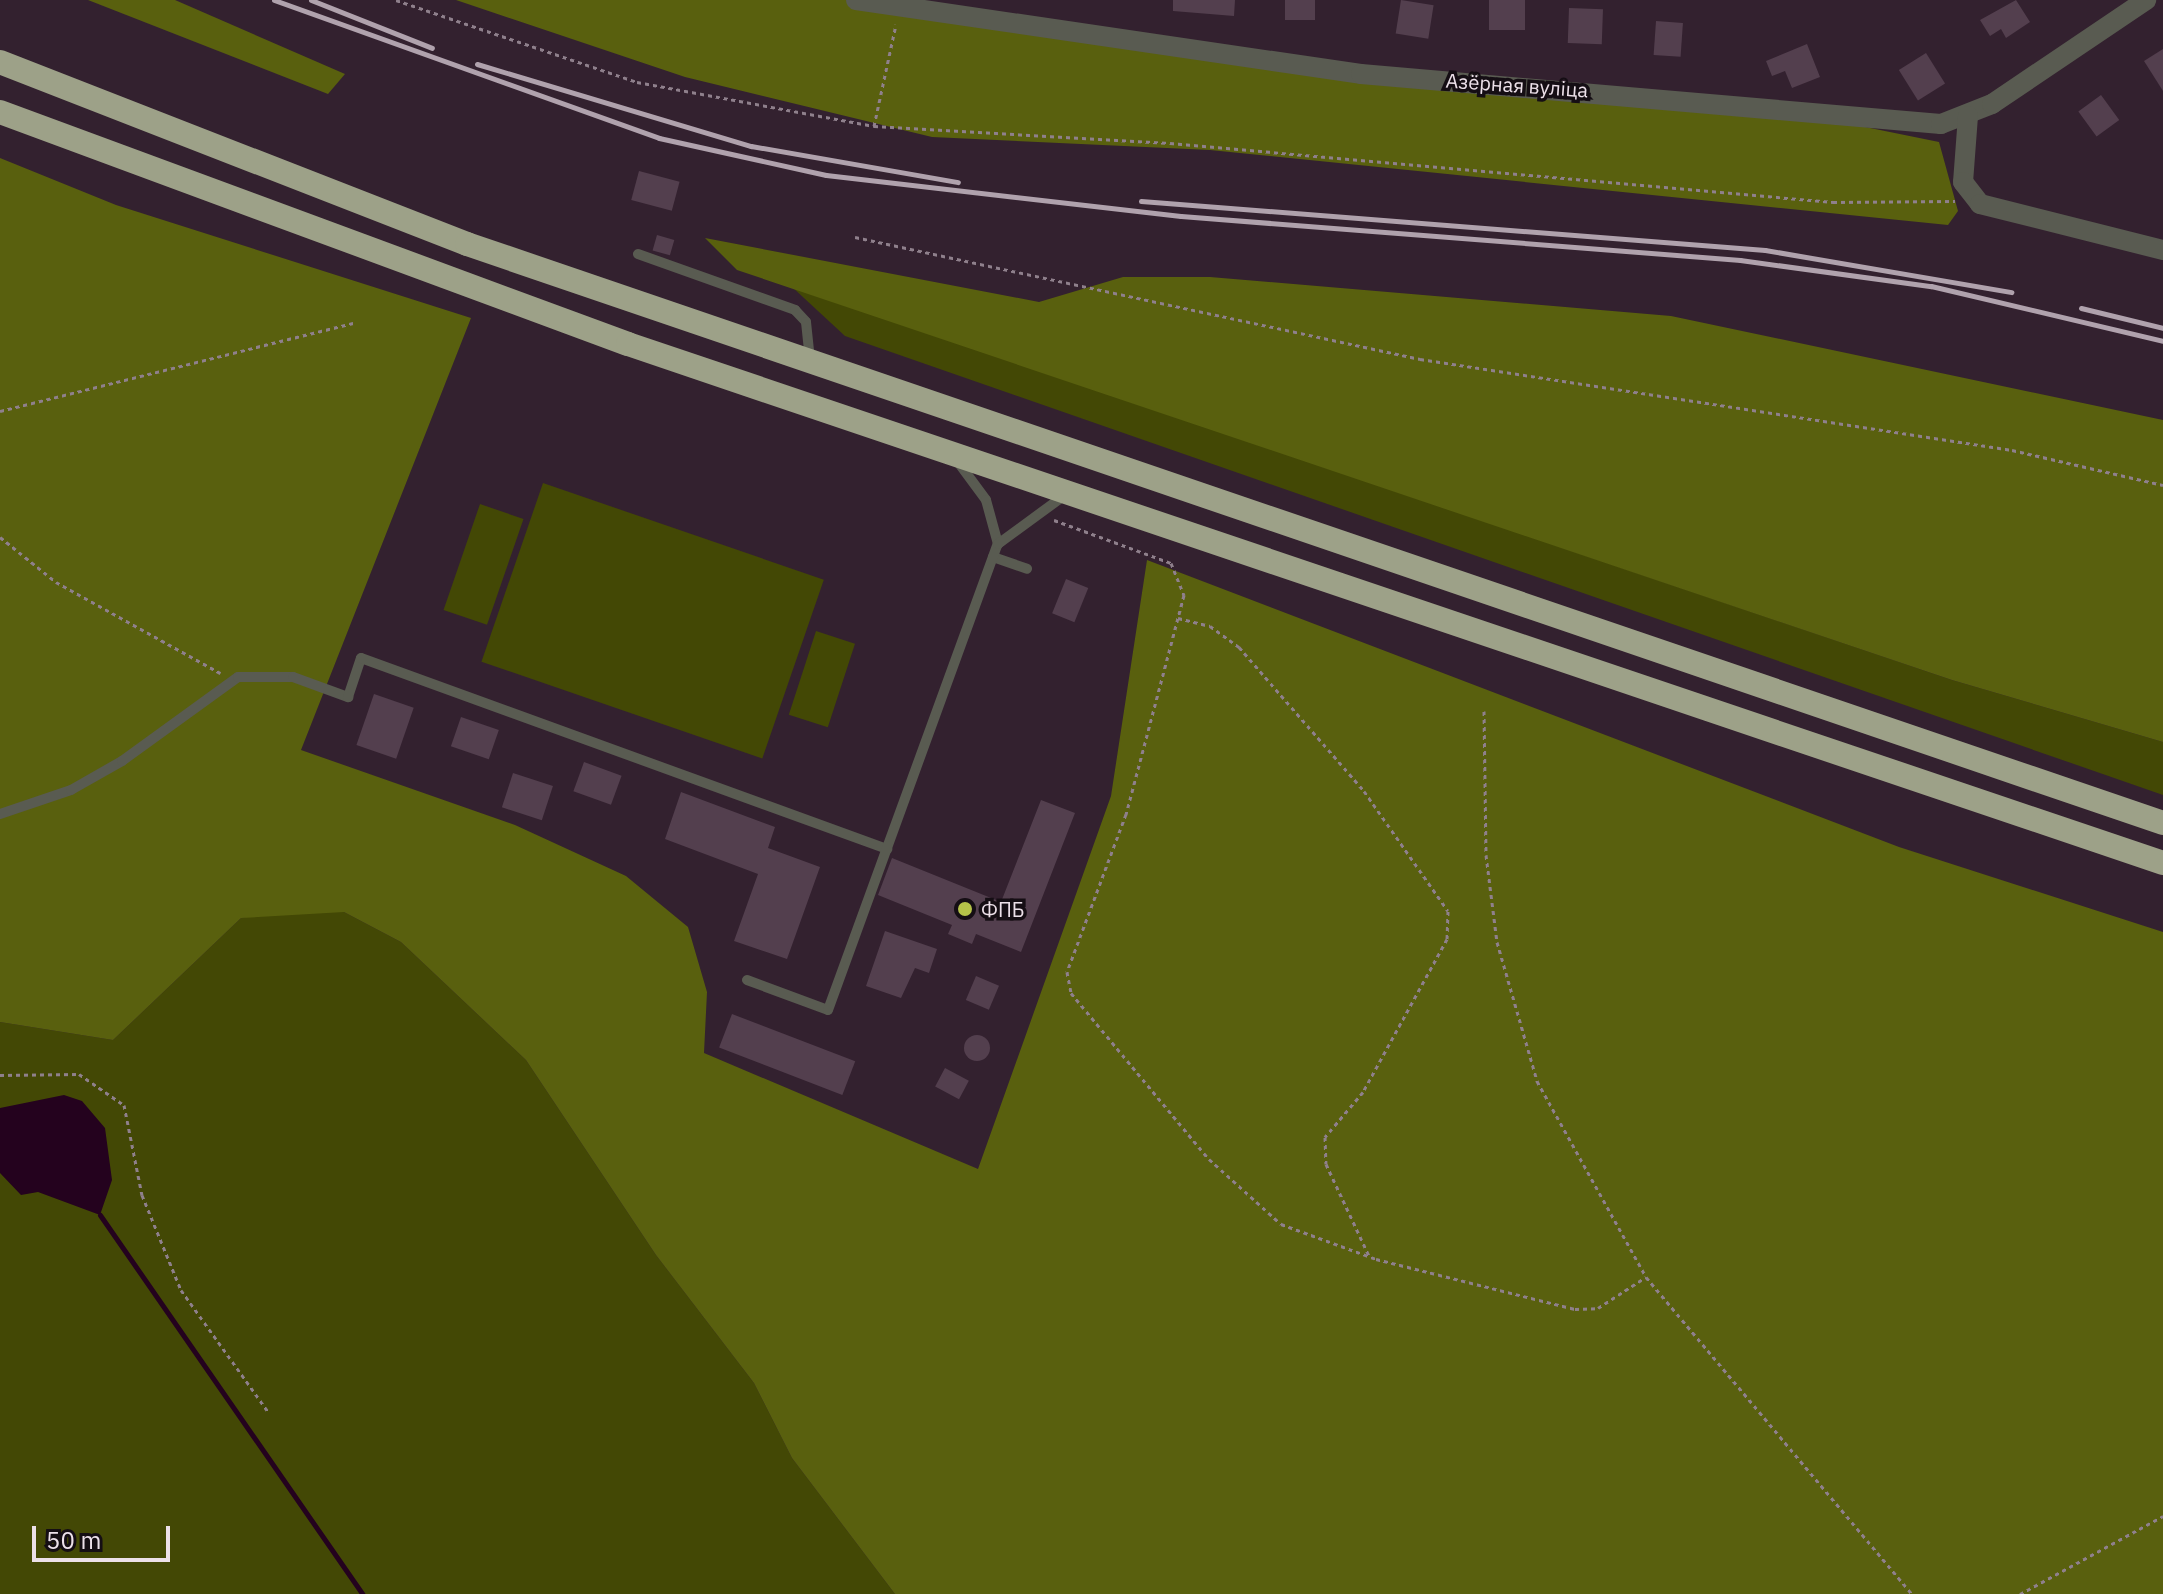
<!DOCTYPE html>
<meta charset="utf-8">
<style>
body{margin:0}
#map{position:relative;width:2163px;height:1594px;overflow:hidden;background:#33212f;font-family:"IBM Plex Sans",sans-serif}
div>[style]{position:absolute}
.green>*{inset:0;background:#434805;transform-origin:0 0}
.forest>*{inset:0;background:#59600e}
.water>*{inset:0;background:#24021e}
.stream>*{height:5px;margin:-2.5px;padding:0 2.5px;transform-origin:2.5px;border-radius:2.5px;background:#24021e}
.building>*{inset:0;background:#533f4e;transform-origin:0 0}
.round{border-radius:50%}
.path>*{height:3px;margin-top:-1.5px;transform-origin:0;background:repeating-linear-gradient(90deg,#8f808c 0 4px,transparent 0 8px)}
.lane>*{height:10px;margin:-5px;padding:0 5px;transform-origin:5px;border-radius:5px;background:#595b51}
.street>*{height:20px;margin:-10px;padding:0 10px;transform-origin:10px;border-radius:10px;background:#595b51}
.highway>*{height:24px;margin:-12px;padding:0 12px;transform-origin:12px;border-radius:12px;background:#9da188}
.rail>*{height:5px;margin:-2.5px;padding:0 2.5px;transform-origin:2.5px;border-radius:2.5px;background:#b0a2ad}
.dots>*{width:22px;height:22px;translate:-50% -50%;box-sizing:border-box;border:4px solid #150e14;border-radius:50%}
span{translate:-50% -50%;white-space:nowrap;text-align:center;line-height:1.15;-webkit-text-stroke:7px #150e14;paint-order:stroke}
.street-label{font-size:20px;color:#ece0e9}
.poi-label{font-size:20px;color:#ece0e9}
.left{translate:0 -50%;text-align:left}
.scale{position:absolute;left:32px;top:1526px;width:138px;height:36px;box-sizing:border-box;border:4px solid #ece0e9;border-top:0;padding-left:10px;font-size:24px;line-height:28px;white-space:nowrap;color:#ece0e9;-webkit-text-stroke:6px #150e14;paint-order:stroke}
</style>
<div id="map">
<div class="green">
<div style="clip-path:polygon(791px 286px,1952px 680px,2163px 742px,2163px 795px,845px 336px)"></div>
<div style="left:543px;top:483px;width:297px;height:189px;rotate:19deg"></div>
<div style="left:480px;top:504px;width:46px;height:112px;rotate:19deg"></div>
<div style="left:816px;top:631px;width:41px;height:88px;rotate:18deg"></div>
<div style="clip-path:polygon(278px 911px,344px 912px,401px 942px,526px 1060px,656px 1255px,754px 1383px,792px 1458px,895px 1594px,0 1594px,0 1022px,113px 1040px,241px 918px)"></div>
</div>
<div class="forest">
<div style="clip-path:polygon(88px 0,175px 0,345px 74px,328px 94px)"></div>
<div style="clip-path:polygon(456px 0,856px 0,1361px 74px,1742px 102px,1939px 142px,1958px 211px,1948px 225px,1210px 150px,932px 137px,685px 77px)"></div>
<div style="clip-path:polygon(0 158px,116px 205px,471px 318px,301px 750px,515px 825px,626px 876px,688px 927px,707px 992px,704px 1053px,978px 1169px,1111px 796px,1147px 560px,1899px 847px,2163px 932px,2163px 1594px,895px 1594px,792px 1458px,754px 1383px,656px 1255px,526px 1060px,401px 942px,344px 912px,241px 918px,113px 1040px,0 1022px)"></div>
<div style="clip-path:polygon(705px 238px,1039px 302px,1123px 277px,1210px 277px,1671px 316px,2163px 420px,2163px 742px,1952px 680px,737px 270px)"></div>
</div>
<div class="water">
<div style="clip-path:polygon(64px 1095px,82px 1101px,105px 1128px,112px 1180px,100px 1215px,38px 1192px,21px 1195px,0 1173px,0 1108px)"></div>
</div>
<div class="stream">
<div style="left:100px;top:1215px;width:461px;rotate:55.3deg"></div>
</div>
<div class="building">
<div style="clip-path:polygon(1173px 0,1235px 0,1234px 16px,1173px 11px)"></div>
<div style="left:1285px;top:0;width:30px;height:20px"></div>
<div style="left:1401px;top:0;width:33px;height:34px;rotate:9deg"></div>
<div style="left:1489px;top:0;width:36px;height:30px"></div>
<div style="clip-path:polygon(2016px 0,2030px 22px,2006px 38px,2001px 29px,1990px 36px,1980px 20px)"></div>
<div style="left:1569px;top:8px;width:34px;height:35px;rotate:2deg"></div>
<div style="left:1656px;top:21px;width:27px;height:34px;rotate:4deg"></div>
<div style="clip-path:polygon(1807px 44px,1820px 77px,1792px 88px,1785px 71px,1772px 76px,1766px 61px)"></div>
<div style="clip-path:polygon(2163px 49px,2163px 91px,2144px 61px)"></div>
<div style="left:1926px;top:53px;width:36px;height:32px;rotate:58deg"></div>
<div style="left:2101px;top:95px;width:31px;height:28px;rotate:54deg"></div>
<div style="left:639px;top:171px;width:42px;height:30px;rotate:15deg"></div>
<div style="left:657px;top:235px;width:18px;height:16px;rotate:16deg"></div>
<div style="left:1066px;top:579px;width:24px;height:37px;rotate:22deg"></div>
<div style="left:374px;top:694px;width:42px;height:54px;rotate:19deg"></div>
<div style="left:461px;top:717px;width:40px;height:31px;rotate:19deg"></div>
<div style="left:584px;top:762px;width:40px;height:31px;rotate:20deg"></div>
<div style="left:513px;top:773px;width:42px;height:36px;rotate:18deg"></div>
<div style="clip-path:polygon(681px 792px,775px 827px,768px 848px,820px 867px,787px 959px,734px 941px,758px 874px,665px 839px)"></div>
<div style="clip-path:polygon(1041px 800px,1075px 813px,1021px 952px,976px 934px,972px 944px,948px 934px,952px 925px,878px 895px,892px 858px,1001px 902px)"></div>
<div style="clip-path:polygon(885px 931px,937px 949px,929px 973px,915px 968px,901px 998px,866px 986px)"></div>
<div style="left:976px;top:976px;width:25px;height:26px;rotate:23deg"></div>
<div style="left:732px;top:1014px;width:132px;height:36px;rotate:21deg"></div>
<div class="round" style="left:964px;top:1035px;width:26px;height:26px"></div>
<div style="left:945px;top:1068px;width:27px;height:21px;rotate:28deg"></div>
</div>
<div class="path">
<div style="left:396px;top:0;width:255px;rotate:18.8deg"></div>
<div style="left:637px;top:82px;width:241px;rotate:10.5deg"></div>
<div style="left:874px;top:126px;width:296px;rotate:3.3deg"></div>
<div style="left:1170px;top:143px;width:666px;rotate:5.09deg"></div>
<div style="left:1833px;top:202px;width:122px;rotate:-0.5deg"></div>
<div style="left:874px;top:126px;width:104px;rotate:-77.8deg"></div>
<div style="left:855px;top:237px;width:578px;rotate:12.18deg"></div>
<div style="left:1420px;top:359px;width:599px;rotate:8.74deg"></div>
<div style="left:2012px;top:450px;width:155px;rotate:13.1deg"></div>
<div style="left:0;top:411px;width:364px;rotate:-14deg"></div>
<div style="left:1054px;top:520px;width:125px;rotate:20.2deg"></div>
<div style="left:1171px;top:563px;width:35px;rotate:68deg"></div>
<div style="left:1184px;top:595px;width:227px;rotate:104.8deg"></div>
<div style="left:1126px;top:814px;width:169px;rotate:110.5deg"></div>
<div style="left:1067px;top:972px;width:21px;rotate:79deg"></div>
<div style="left:1071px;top:993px;width:216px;rotate:50.3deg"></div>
<div style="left:1209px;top:1159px;width:97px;rotate:42.1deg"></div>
<div style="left:1281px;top:1224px;width:101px;rotate:20.2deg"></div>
<div style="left:1376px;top:1259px;width:205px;rotate:14.1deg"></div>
<div style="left:1575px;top:1309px;width:23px;rotate:-2deg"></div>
<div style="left:1598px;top:1308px;width:57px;rotate:-32.9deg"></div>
<div style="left:0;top:537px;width:72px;rotate:38.8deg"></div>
<div style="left:56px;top:582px;width:188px;rotate:29deg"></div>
<div style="left:1178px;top:618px;width:33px;rotate:14deg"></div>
<div style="left:1210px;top:626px;width:36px;rotate:36deg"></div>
<div style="left:1239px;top:647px;width:191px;rotate:49deg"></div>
<div style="left:1364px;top:791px;width:146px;rotate:55deg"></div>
<div style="left:1448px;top:911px;width:28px;rotate:92deg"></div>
<div style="left:1447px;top:939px;width:175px;rotate:118.8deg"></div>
<div style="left:1363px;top:1092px;width:59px;rotate:130.2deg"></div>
<div style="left:1325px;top:1137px;width:27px;rotate:88deg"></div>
<div style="left:1326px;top:1164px;width:102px;rotate:64.9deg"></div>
<div style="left:1484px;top:711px;width:144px;rotate:89.2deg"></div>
<div style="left:1486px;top:855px;width:88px;rotate:82.8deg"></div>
<div style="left:1497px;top:942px;width:145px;rotate:73.9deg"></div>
<div style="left:1537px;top:1081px;width:224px;rotate:60.9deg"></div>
<div style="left:1646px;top:1277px;width:414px;rotate:50deg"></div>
<div style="left:0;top:1075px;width:79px;rotate:-0.7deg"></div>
<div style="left:79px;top:1074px;width:55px;rotate:34.6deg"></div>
<div style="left:124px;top:1105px;width:92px;rotate:78.7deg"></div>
<div style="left:142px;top:1195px;width:103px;rotate:67.7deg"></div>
<div style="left:181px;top:1290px;width:151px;rotate:54.4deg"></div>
<div style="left:2020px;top:1594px;width:163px;rotate:-28.6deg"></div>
</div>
<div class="lane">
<div style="left:638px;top:254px;width:167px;rotate:19.6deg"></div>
<div style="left:795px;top:310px;width:16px;rotate:47deg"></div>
<div style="left:806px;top:322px;width:38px;rotate:84deg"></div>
<div style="left:958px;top:462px;width:47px;rotate:53.6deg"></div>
<div style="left:986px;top:500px;width:46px;rotate:74.7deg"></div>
<div style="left:993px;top:557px;width:36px;rotate:19deg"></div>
<div style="left:0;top:814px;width:75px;rotate:-18.7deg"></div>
<div style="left:71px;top:790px;width:59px;rotate:-29.6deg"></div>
<div style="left:122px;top:761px;width:143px;rotate:-35.9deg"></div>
<div style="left:238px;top:677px;width:55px"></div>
<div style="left:293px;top:677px;width:59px;rotate:20deg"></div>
<div style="left:348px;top:697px;width:41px;rotate:-71.6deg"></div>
<div style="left:361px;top:658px;width:560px;rotate:19.96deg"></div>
<div style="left:747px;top:980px;width:86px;rotate:20.3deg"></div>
<div style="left:828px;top:1010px;width:496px;rotate:-70deg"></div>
<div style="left:998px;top:544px;width:83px;rotate:-36.2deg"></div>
</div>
<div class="street">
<div style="left:856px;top:0;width:510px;rotate:8.34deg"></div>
<div style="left:1361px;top:74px;width:582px;rotate:4.93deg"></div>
<div style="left:1941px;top:124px;width:55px;rotate:-21.4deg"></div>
<div style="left:1992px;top:104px;width:186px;rotate:-34deg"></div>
<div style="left:1968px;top:116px;width:66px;rotate:94.3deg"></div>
<div style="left:1963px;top:182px;width:28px;rotate:52deg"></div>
<div style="left:1980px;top:204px;width:189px;rotate:14.1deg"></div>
</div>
<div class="highway">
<div style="left:0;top:62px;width:501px;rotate:21.29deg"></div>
<div style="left:467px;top:244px;width:1792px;rotate:18.85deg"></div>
<div style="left:0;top:112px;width:669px;rotate:20.28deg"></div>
<div style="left:628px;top:344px;width:1620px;rotate:18.68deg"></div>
</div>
<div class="rail">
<div style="left:274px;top:0;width:409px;rotate:19.7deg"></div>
<div style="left:659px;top:138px;width:171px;rotate:12.5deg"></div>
<div style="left:826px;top:175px;width:357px;rotate:6.6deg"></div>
<div style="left:1181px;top:216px;width:561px;rotate:4.5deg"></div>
<div style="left:1740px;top:260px;width:193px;rotate:7.8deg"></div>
<div style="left:1931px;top:286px;width:238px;rotate:13.3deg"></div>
<div style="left:311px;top:0;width:130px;rotate:21.6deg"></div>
<div style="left:477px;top:64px;width:286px;rotate:16.7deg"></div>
<div style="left:751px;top:146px;width:210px;rotate:9.9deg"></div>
<div style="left:1141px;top:201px;width:626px;rotate:4.49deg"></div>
<div style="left:1765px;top:250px;width:250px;rotate:9.7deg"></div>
<div style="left:2081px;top:308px;width:84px;rotate:13.7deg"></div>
</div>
<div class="dots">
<div style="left:965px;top:909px;background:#b5c249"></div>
</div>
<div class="street-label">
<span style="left:1517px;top:85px;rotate:4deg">Азёрная вуліца</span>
</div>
<div class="poi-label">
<span class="left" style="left:981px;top:909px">ФПБ</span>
</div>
<div class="scale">50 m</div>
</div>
